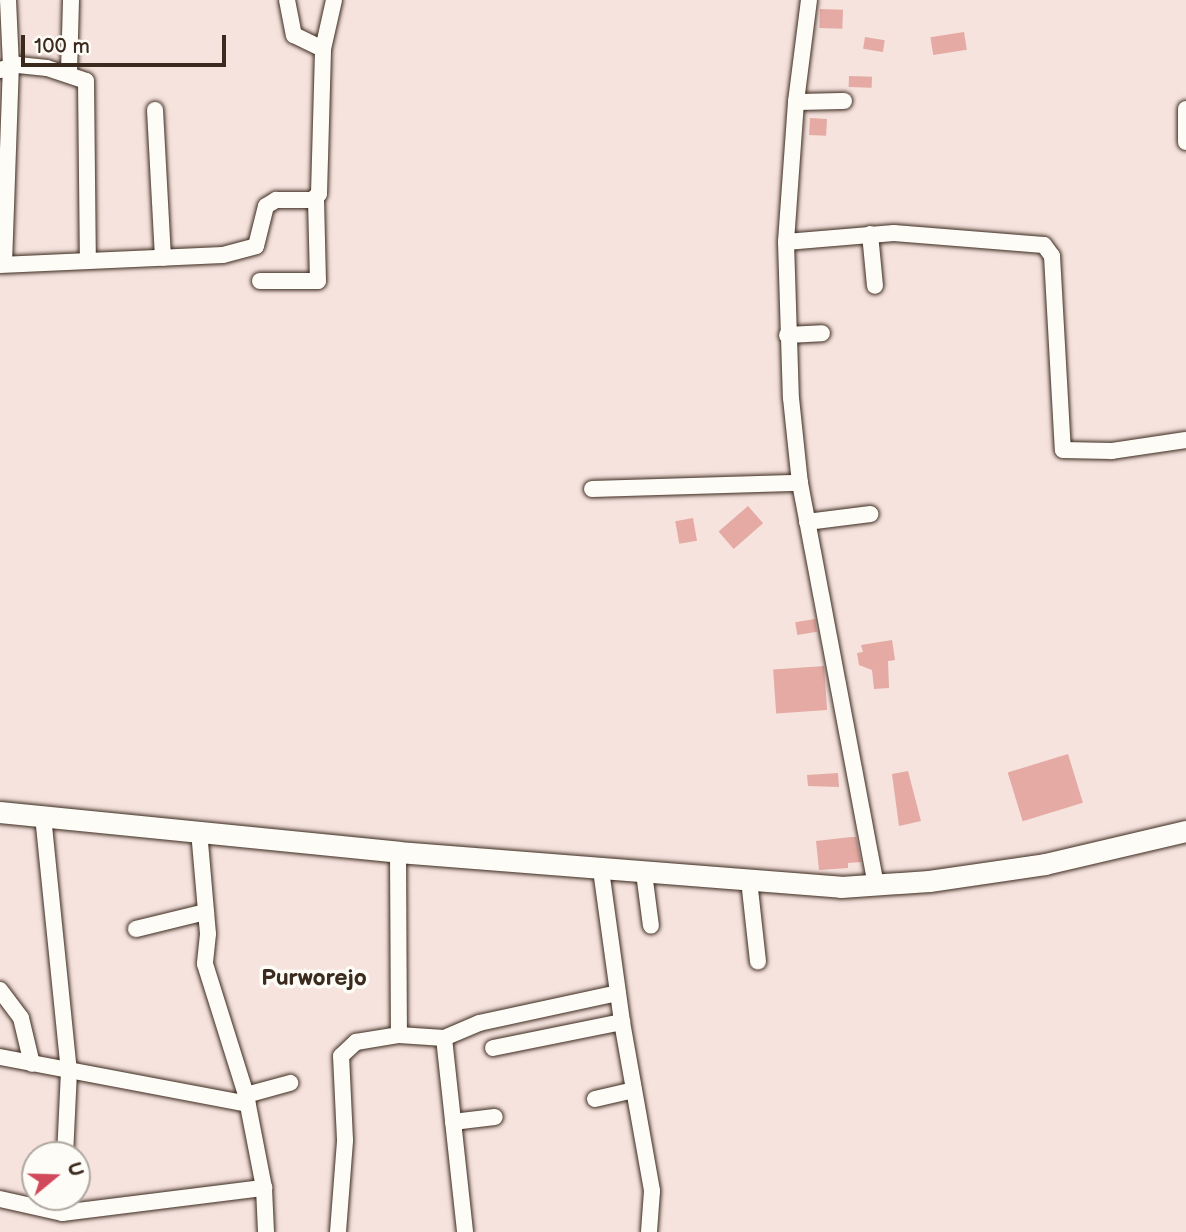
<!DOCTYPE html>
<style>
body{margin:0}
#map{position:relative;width:1186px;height:1232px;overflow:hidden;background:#f6e3de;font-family:"Balsamiq Sans",sans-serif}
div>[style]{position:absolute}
.building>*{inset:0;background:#e4aaa3;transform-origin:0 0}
.roads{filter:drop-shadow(0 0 2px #3b2a1e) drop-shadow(0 0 2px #3b2a1e)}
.minor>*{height:16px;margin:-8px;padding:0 8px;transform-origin:8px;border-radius:8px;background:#fdfcf7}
.major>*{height:21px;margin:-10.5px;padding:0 10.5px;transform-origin:10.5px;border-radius:10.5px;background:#fdfcf7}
span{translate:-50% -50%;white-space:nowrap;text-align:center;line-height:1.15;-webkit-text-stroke:7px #fdfcf7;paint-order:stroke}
.quarter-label{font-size:23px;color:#3b2a1e;font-weight:700}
.north{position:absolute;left:21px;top:1141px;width:70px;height:70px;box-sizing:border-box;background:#fdfcf7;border:2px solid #afa8a0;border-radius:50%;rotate:71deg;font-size:19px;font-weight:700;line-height:28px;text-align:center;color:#3b2a1e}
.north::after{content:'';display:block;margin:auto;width:24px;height:32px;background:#d1495b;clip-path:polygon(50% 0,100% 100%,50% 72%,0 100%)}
.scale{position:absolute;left:21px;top:35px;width:205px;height:32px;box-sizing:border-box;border:4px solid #3b2a1e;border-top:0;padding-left:9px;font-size:21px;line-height:24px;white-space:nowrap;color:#3b2a1e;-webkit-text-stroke:5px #fdfcf7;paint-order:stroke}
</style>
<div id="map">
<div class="building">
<div style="left:820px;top:9px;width:23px;height:19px;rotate:2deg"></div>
<div style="left:964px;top:32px;width:18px;height:34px;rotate:81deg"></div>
<div style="left:865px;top:37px;width:20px;height:12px;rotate:9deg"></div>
<div style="left:849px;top:76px;width:23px;height:11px;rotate:2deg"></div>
<div style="left:810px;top:118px;width:17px;height:17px;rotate:3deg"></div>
<div style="left:748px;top:506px;width:23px;height:39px;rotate:49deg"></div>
<div style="left:693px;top:518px;width:23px;height:18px;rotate:80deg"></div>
<div style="left:815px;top:619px;width:13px;height:20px;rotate:81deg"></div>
<div style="clip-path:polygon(892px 640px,895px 660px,888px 661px,889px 688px,874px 689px,872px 670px,859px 665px,857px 653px,863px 652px,861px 645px)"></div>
<div style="left:824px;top:666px;width:44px;height:51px;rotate:86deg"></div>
<div style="left:1068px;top:754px;width:51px;height:63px;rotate:73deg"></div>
<div style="clip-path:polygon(908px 771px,921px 821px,899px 826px,892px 774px)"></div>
<div style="clip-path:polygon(838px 773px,839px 787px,808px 786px,807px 775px)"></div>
<div style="clip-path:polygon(851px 837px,856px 837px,861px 862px,848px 863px,848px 868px,819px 870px,816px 841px)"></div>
</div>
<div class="roads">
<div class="minor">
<div style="left:287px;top:0;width:36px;rotate:79deg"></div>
<div style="left:294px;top:35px;width:32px;rotate:26deg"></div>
<div style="left:809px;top:0;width:103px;rotate:97.3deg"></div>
<div style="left:796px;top:102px;width:140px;rotate:94.1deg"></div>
<div style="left:786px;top:242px;width:156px;rotate:88.2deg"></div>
<div style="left:791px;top:398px;width:85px;rotate:84deg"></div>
<div style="left:800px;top:483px;width:411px;rotate:79.3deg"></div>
<div style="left:0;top:70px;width:19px;rotate:-16deg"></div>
<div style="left:18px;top:65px;width:29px;rotate:6deg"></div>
<div style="left:47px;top:68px;width:41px;rotate:18.4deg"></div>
<div style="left:86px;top:81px;width:178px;rotate:89.4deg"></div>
<div style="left:69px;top:72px;width:72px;rotate:-88.4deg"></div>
<div style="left:796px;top:102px;width:48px;rotate:-1.2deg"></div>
<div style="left:1186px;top:109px;width:33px;rotate:90deg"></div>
<div style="left:155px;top:110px;width:148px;rotate:86.9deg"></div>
<div style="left:870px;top:234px;width:52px;rotate:84.5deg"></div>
<div style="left:786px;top:242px;width:108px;rotate:-4.8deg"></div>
<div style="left:894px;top:233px;width:150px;rotate:4.6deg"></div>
<div style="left:1044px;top:245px;width:14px;rotate:54deg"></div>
<div style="left:1052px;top:256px;width:194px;rotate:86.8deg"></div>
<div style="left:1063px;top:450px;width:49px;rotate:1.2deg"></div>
<div style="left:1112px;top:451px;width:75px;rotate:-8.5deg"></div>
<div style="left:4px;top:264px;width:198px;rotate:-88deg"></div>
<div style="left:11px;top:66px;width:66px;rotate:-92.6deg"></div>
<div style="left:0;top:265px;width:223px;rotate:-2.6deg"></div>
<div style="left:223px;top:255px;width:34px;rotate:-15deg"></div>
<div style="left:256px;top:246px;width:41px;rotate:-76deg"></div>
<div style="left:266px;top:206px;width:12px;rotate:-31deg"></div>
<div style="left:276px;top:200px;width:36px"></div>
<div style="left:312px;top:200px;width:9px;rotate:-41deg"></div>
<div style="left:319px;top:194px;width:145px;rotate:-88.4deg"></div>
<div style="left:323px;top:49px;width:50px;rotate:-77.3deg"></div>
<div style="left:260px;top:281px;width:58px"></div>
<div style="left:318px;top:281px;width:83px;rotate:-91.4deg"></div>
<div style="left:787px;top:335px;width:35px;rotate:-3deg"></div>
<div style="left:592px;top:489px;width:208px;rotate:-1.7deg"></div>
<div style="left:807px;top:522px;width:64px;rotate:-7.2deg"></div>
<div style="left:43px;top:816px;width:256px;rotate:84.2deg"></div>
<div style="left:69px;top:1071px;width:84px;rotate:92.7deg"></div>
<div style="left:199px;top:831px;width:103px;rotate:85deg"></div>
<div style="left:208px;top:934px;width:30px;rotate:96deg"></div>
<div style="left:205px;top:964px;width:137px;rotate:72.6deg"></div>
<div style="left:246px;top:1095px;width:95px;rotate:79deg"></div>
<div style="left:398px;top:852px;width:183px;rotate:89.7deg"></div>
<div style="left:601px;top:870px;width:153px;rotate:82.1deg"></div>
<div style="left:622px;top:1022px;width:172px;rotate:79.9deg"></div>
<div style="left:652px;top:1191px;width:41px;rotate:94.2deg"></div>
<div style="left:644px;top:873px;width:53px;rotate:82.5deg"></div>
<div style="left:749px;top:880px;width:82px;rotate:83.7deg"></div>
<div style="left:136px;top:929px;width:72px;rotate:-13.7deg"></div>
<div style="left:0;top:990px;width:35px;rotate:53deg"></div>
<div style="left:21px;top:1018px;width:47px;rotate:76.6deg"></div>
<div style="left:444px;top:1038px;width:38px;rotate:-23deg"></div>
<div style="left:479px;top:1023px;width:142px;rotate:-12.2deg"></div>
<div style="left:493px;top:1048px;width:132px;rotate:-11.4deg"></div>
<div style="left:0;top:1057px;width:252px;rotate:10.7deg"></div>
<div style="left:246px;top:1095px;width:46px;rotate:-15.3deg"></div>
<div style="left:595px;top:1099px;width:40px;rotate:-13deg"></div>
<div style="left:453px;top:1122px;width:42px;rotate:-6.8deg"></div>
<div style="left:0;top:1199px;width:64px;rotate:12.7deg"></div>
<div style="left:62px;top:1213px;width:204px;rotate:-7.1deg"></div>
<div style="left:264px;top:1188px;width:44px;rotate:87.4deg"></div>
<div style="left:338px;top:1232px;width:92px;rotate:-85.6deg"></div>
<div style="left:345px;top:1140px;width:84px;rotate:-92.7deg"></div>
<div style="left:341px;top:1056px;width:21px;rotate:-43deg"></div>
<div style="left:356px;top:1042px;width:44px;rotate:-9.2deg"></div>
<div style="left:399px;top:1035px;width:45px;rotate:3.8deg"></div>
<div style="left:444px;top:1038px;width:195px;rotate:83.8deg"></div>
</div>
<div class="major">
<div style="left:0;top:812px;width:400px;rotate:5.7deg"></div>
<div style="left:398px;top:852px;width:444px;rotate:4.5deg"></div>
<div style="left:841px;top:887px;width:88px;rotate:-3.9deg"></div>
<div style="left:929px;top:881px;width:117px;rotate:-8.3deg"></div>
<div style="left:1045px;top:864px;width:145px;rotate:-13.2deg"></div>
</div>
</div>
<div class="quarter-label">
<span style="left:314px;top:978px">Purworejo</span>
</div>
<div class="north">U</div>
<div class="scale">100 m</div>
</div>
